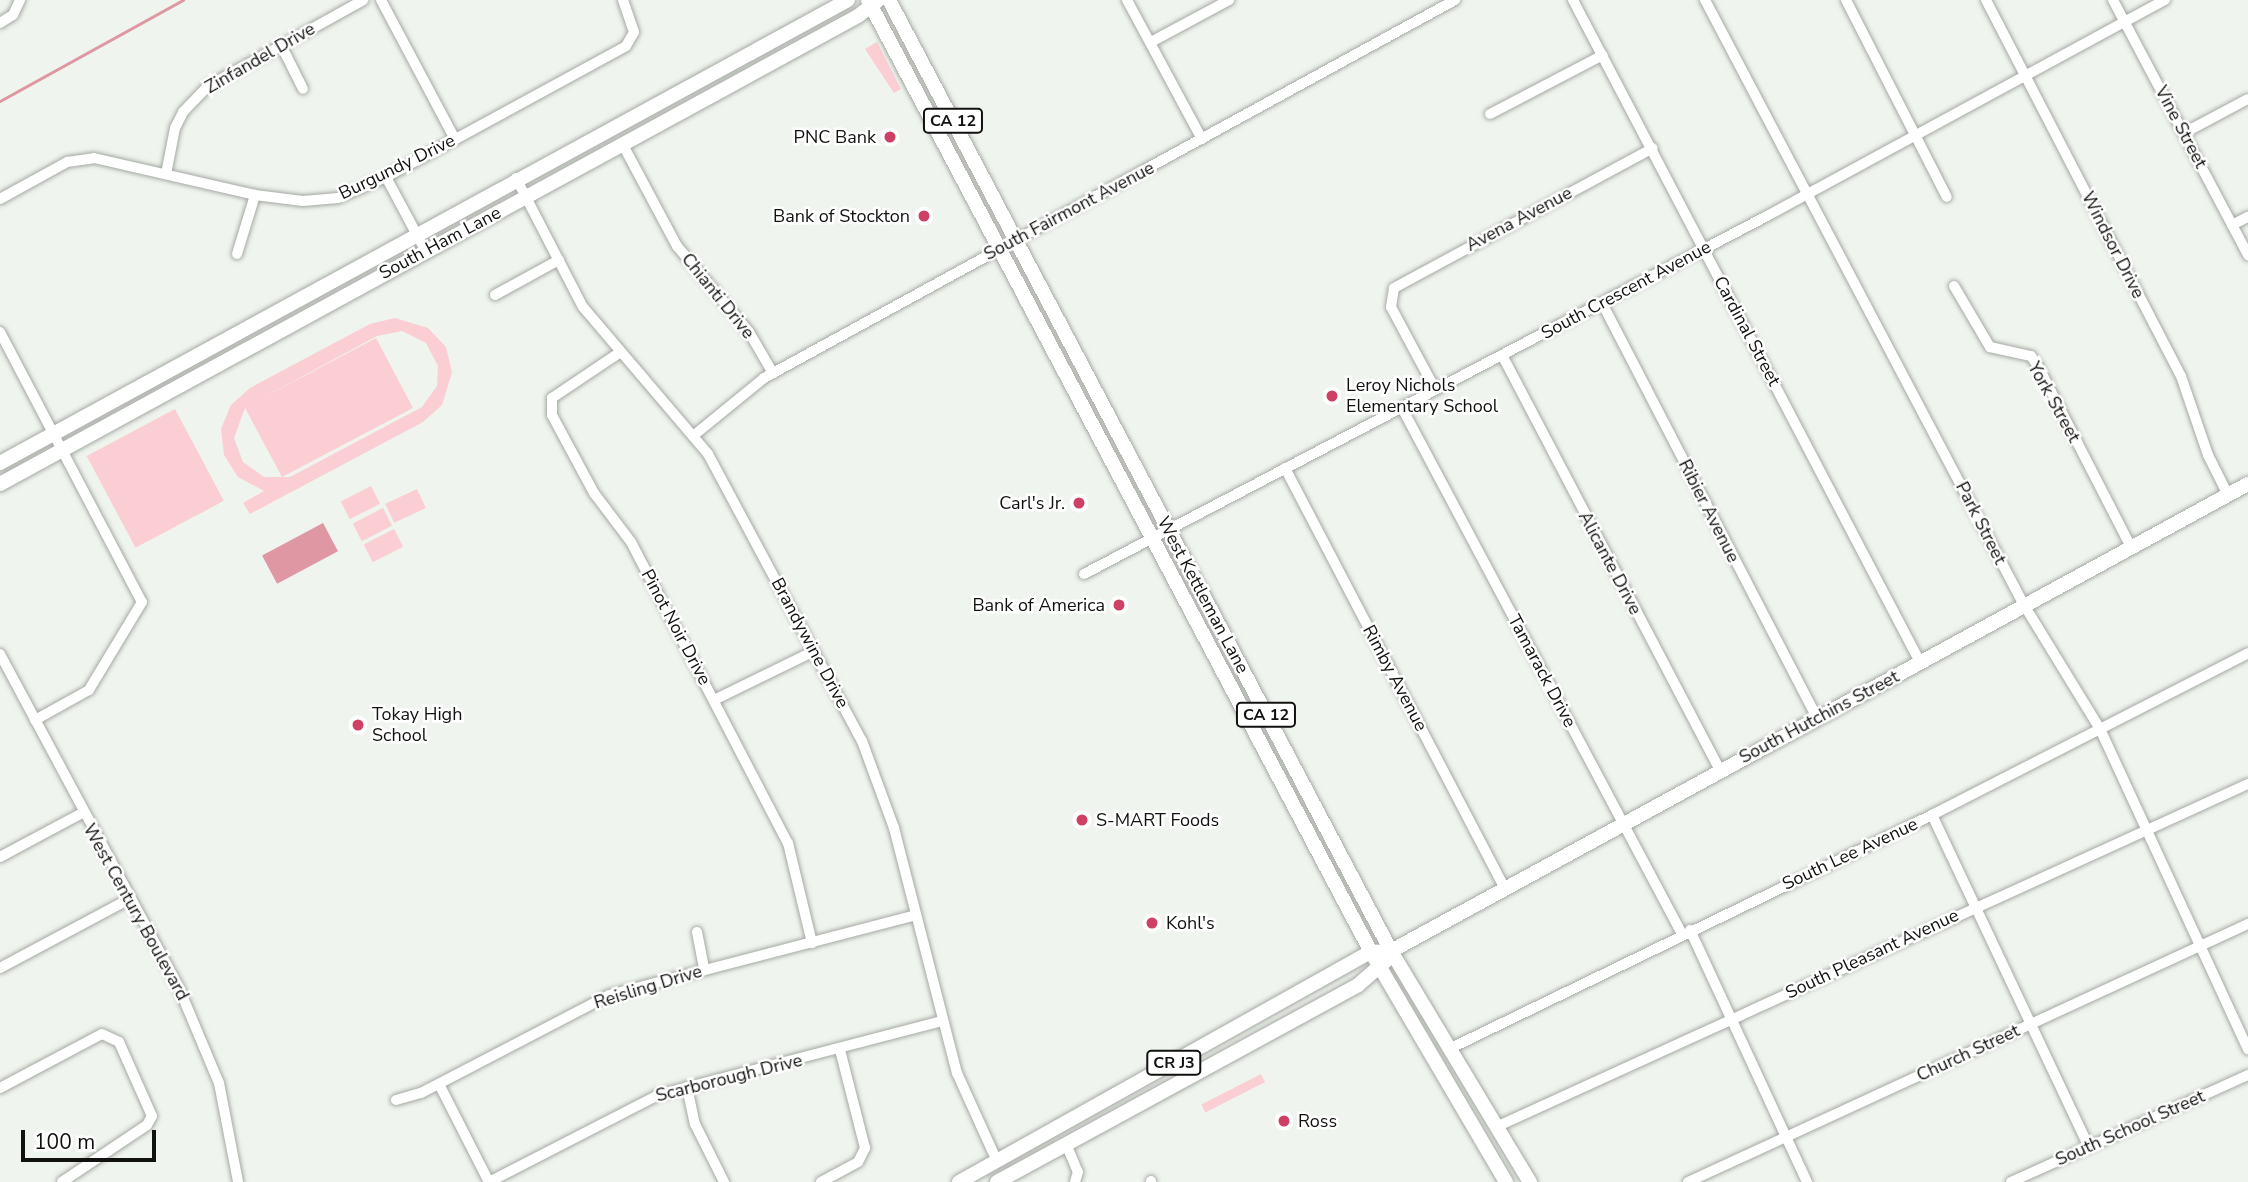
<!DOCTYPE html>
<style>
body{margin:0}
#map{position:relative;width:2248px;height:1182px;overflow:hidden;background:#eff4ee;font-family:"Nunito Sans",sans-serif}
div>[style]{position:absolute}
.green>*{inset:0;background:#fbced4;transform-origin:0 0}
.water>*{inset:0;background:#df98a3;transform-origin:0 0}
.stream>*{height:2.5px;margin:-1.25px;padding:0 1.25px;transform-origin:1.25px;border-radius:1.25px;background:#df98a3}
.roads{filter:drop-shadow(0 0 2px #a5a9a3) drop-shadow(0 0 2px #a5a9a3)}
.minor>*{height:10px;margin:-5px;padding:0 5px;transform-origin:5px;border-radius:5px;background:#fff}
.major>*{height:14px;margin:-7px;padding:0 7px;transform-origin:7px;border-radius:7px;background:#fff}
.dots>*{width:19px;height:19px;translate:-50% -50%;box-sizing:border-box;border:4px solid #fff;border-radius:50%}
span{translate:-50% -50%;white-space:nowrap;text-align:center;line-height:1.15;-webkit-text-stroke:5px #fff;paint-order:stroke}
.shield-label span{padding:2px 5px;background:#fff;border:2px solid;border-radius:5px;-webkit-text-stroke-width:0}
.shield-label{font-size:16px;color:#111210;font-weight:700}
.street-label{font-size:18px;color:#111210}
.poi-label{font-size:18px;color:#111210}
.right{translate:-100% -50%;text-align:right}
.left{translate:0 -50%;text-align:left}
.scale{position:absolute;left:21px;top:1130px;width:135px;height:32px;box-sizing:border-box;border:4px solid #111210;border-top:0;padding-left:9px;font-size:21px;line-height:24px;white-space:nowrap;color:#111210;-webkit-text-stroke:5px #fff;paint-order:stroke}
</style>
<div id="map">
<div class="green">
<div style="clip-path:polygon(877px 42px,901px 89px,894px 93px,865px 49px)"></div>
<div style="clip-path:polygon(evenodd,395px 318px,428px 328px,446px 347px,452px 372px,442px 405px,423px 422px,250px 514px,243px 503px,264px 491px,238px 477px,224px 455px,221px 429px,231px 405px,250px 388px,370px 324px,395px 318px,402px 331px,426px 343px,438px 366px,437px 386px,422px 407px,290px 477px,264px 477px,243px 462px,234px 438px,245px 408px,282px 477px,413px 408px,376px 338px,251px 404px,377px 336px,402px 331px)"></div>
<div style="left:175px;top:409px;width:104px;height:100px;rotate:62deg"></div>
<div style="left:371px;top:486px;width:20px;height:34px;rotate:63deg"></div>
<div style="left:417px;top:489px;width:21px;height:35px;rotate:65deg"></div>
<div style="left:383px;top:508px;width:20px;height:34px;rotate:63deg"></div>
<div style="left:394px;top:529px;width:20px;height:34px;rotate:63deg"></div>
<div style="left:1261px;top:1074px;width:9px;height:67px;rotate:63deg"></div>
</div>
<div class="water">
<div style="left:323px;top:523px;width:32px;height:69px;rotate:62deg"></div>
</div>
<div class="stream">
<div style="left:0;top:101px;width:209px;rotate:-28.9deg"></div>
</div>
<div class="roads">
<div class="minor">
<div style="left:381px;top:0;width:157px;rotate:62deg"></div>
<div style="left:1127px;top:0;width:158px;rotate:61.7deg"></div>
<div style="left:1573px;top:0;width:747px;rotate:62.34deg"></div>
<div style="left:1705px;top:0;width:684px;rotate:62.2deg"></div>
<div style="left:2024px;top:605px;width:145px;rotate:58.5deg"></div>
<div style="left:2100px;top:729px;width:353px;rotate:65.2deg"></div>
<div style="left:1846px;top:0;width:221px;rotate:62.9deg"></div>
<div style="left:1986px;top:0;width:424px;rotate:62.6deg"></div>
<div style="left:2181px;top:376px;width:83px;rotate:71.1deg"></div>
<div style="left:2208px;top:455px;width:45px;rotate:63.4deg"></div>
<div style="left:2113px;top:0;width:289px;rotate:62.1deg"></div>
<div style="left:0;top:23px;width:15px;rotate:-32deg"></div>
<div style="left:13px;top:15px;width:17px;rotate:-65deg"></div>
<div style="left:1151px;top:42px;width:89px;rotate:-28.3deg"></div>
<div style="left:281px;top:45px;width:49px;rotate:63.4deg"></div>
<div style="left:1490px;top:114px;width:127px;rotate:-27.6deg"></div>
<div style="left:2184px;top:133px;width:72px;rotate:-28deg"></div>
<div style="left:623px;top:145px;width:115px;rotate:61.9deg"></div>
<div style="left:677px;top:246px;width:112px;rotate:50.1deg"></div>
<div style="left:749px;top:332px;width:48px;rotate:59.7deg"></div>
<div style="left:166px;top:174px;width:47px;rotate:-78.9deg"></div>
<div style="left:175px;top:128px;width:18px;rotate:-63deg"></div>
<div style="left:183px;top:112px;width:35px;rotate:-46deg"></div>
<div style="left:207px;top:87px;width:179px;rotate:-29.1deg"></div>
<div style="left:386px;top:177px;width:83px;rotate:61.9deg"></div>
<div style="left:516px;top:178px;width:145px;rotate:62.6deg"></div>
<div style="left:583px;top:307px;width:193px;rotate:49.6deg"></div>
<div style="left:708px;top:454px;width:326px;rotate:61.8deg"></div>
<div style="left:862px;top:741px;width:93px;rotate:69.8deg"></div>
<div style="left:894px;top:828px;width:253px;rotate:75.6deg"></div>
<div style="left:957px;top:1073px;width:97px;rotate:65.6deg"></div>
<div style="left:0;top:199px;width:77px;rotate:-28.9deg"></div>
<div style="left:67px;top:162px;width:27px;rotate:-8deg"></div>
<div style="left:94px;top:158px;width:165px;rotate:12.9deg"></div>
<div style="left:255px;top:195px;width:48px;rotate:7.1deg"></div>
<div style="left:303px;top:201px;width:35px;rotate:-5deg"></div>
<div style="left:338px;top:198px;width:52px;rotate:-23.6deg"></div>
<div style="left:386px;top:177px;width:273px;rotate:-28.6deg"></div>
<div style="left:626px;top:46px;width:16px;rotate:-60deg"></div>
<div style="left:634px;top:32px;width:34px;rotate:-109deg"></div>
<div style="left:2232px;top:225px;width:18px;rotate:-27deg"></div>
<div style="left:237px;top:254px;width:62px;rotate:-73deg"></div>
<div style="left:1954px;top:286px;width:71px;rotate:59.5deg"></div>
<div style="left:1990px;top:347px;width:42px;rotate:12.4deg"></div>
<div style="left:2031px;top:356px;width:14px;rotate:56deg"></div>
<div style="left:2039px;top:368px;width:201px;rotate:62.8deg"></div>
<div style="left:495px;top:295px;width:73px;rotate:-28.7deg"></div>
<div style="left:1602px;top:303px;width:467px;rotate:62.6deg"></div>
<div style="left:0;top:332px;width:305px;rotate:62.3deg"></div>
<div style="left:142px;top:602px;width:103px;rotate:121.1deg"></div>
<div style="left:89px;top:690px;width:62px;rotate:150.9deg"></div>
<div style="left:619px;top:353px;width:81px;rotate:146.1deg"></div>
<div style="left:552px;top:398px;width:17px;rotate:90deg"></div>
<div style="left:552px;top:415px;width:89px;rotate:61.7deg"></div>
<div style="left:594px;top:493px;width:61px;rotate:52.9deg"></div>
<div style="left:631px;top:542px;width:339px;rotate:62.5deg"></div>
<div style="left:788px;top:843px;width:103px;rotate:76.5deg"></div>
<div style="left:1502px;top:355px;width:470px;rotate:62.3deg"></div>
<div style="left:1435px;top:389px;width:93px;rotate:-118.2deg"></div>
<div style="left:1391px;top:307px;width:19px;rotate:-81deg"></div>
<div style="left:1394px;top:288px;width:294px;rotate:-28.4deg"></div>
<div style="left:1402px;top:408px;width:596px;rotate:61.97deg"></div>
<div style="left:693px;top:436px;width:92px;rotate:-39.2deg"></div>
<div style="left:764px;top:378px;width:788px;rotate:-28.68deg"></div>
<div style="left:1285px;top:468px;width:473px;rotate:62.4deg"></div>
<div style="left:1084px;top:574px;width:771px;rotate:-27.66deg"></div>
<div style="left:1767px;top:216px;width:453px;rotate:-28.5deg"></div>
<div style="left:0;top:654px;width:379px;rotate:61.8deg"></div>
<div style="left:179px;top:988px;width:103px;rotate:67.2deg"></div>
<div style="left:219px;top:1083px;width:101px;rotate:79.1deg"></div>
<div style="left:714px;top:700px;width:111px;rotate:-26.1deg"></div>
<div style="left:1932px;top:815px;width:367px;rotate:64.7deg"></div>
<div style="left:0;top:857px;width:93px;rotate:-28.2deg"></div>
<div style="left:1690px;top:930px;width:278px;rotate:65.1deg"></div>
<div style="left:697px;top:932px;width:38px;rotate:79deg"></div>
<div style="left:0;top:968px;width:146px;rotate:-28.1deg"></div>
<div style="left:1449px;top:1049px;width:537px;rotate:-25.85deg"></div>
<div style="left:1932px;top:815px;width:355px;rotate:-27.1deg"></div>
<div style="left:439px;top:1084px;width:110px;rotate:63deg"></div>
<div style="left:687px;top:1087px;width:38px;rotate:78deg"></div>
<div style="left:695px;top:1124px;width:65px;rotate:63.4deg"></div>
<div style="left:0;top:1088px;width:115px;rotate:-27.9deg"></div>
<div style="left:102px;top:1034px;width:19px;rotate:25deg"></div>
<div style="left:119px;top:1042px;width:81px;rotate:66deg"></div>
<div style="left:152px;top:1116px;width:10px;rotate:119deg"></div>
<div style="left:147px;top:1125px;width:102px;rotate:146.2deg"></div>
<div style="left:396px;top:1100px;width:26px;rotate:-16deg"></div>
<div style="left:421px;top:1093px;width:212px;rotate:-27.5deg"></div>
<div style="left:609px;top:995px;width:317px;rotate:-14.6deg"></div>
<div style="left:1496px;top:1127px;width:827px;rotate:-24.52deg"></div>
<div style="left:1066px;top:1144px;width:30px;rotate:67deg"></div>
<div style="left:1078px;top:1172px;width:10px;rotate:107deg"></div>
<div style="left:1151px;top:1181px;width:1px;rotate:90deg"></div>
<div style="left:489px;top:1182px;width:190px;rotate:-27.2deg"></div>
<div style="left:658px;top:1095px;width:293px;rotate:-14.6deg"></div>
<div style="left:821px;top:1182px;width:42px;rotate:-28.4deg"></div>
<div style="left:858px;top:1162px;width:16px;rotate:-63deg"></div>
<div style="left:865px;top:1148px;width:101px;rotate:-104.3deg"></div>
<div style="left:1688px;top:1182px;width:617px;rotate:-24.74deg"></div>
<div style="left:2011px;top:1182px;width:260px;rotate:-24.3deg"></div>
</div>
<div class="major">
<div style="left:868px;top:0;width:1077px;rotate:62.15deg"></div>
<div style="left:1371px;top:952px;width:267px;rotate:59.6deg"></div>
<div style="left:889px;top:0;width:1075px;rotate:62.17deg"></div>
<div style="left:1391px;top:951px;width:270px;rotate:59deg"></div>
<div style="left:0;top:463px;width:966px;rotate:-28.63deg"></div>
<div style="left:0;top:484px;width:977px;rotate:-28.61deg"></div>
<div style="left:858px;top:16px;width:24px;rotate:-38deg"></div>
<div style="left:959px;top:1182px;width:472px;rotate:-29.2deg"></div>
<div style="left:1371px;top:952px;width:20px;rotate:-3deg"></div>
<div style="left:1391px;top:951px;width:976px;rotate:-28.59deg"></div>
<div style="left:997px;top:1182px;width:411px;rotate:-28.6deg"></div>
<div style="left:1358px;top:985px;width:37px;rotate:-41deg"></div>
</div>
</div>
<div class="dots">
<div style="left:890px;top:137px;background:#cf4065"></div>
<div style="left:924px;top:216px;background:#cf4065"></div>
<div style="left:1332px;top:396px;background:#cf4065"></div>
<div style="left:1079px;top:503px;background:#cf4065"></div>
<div style="left:1119px;top:605px;background:#cf4065"></div>
<div style="left:358px;top:725px;background:#cf4065"></div>
<div style="left:1082px;top:820px;background:#cf4065"></div>
<div style="left:1152px;top:923px;background:#cf4065"></div>
<div style="left:1284px;top:1121px;background:#cf4065"></div>
</div>
<div class="shield-label">
<span style="left:953px;top:121px">CA 12</span>
<span style="left:1266px;top:715px">CA 12</span>
<span style="left:1174px;top:1063px">CR J3</span>
</div>
<div class="street-label">
<span style="left:260px;top:58px;rotate:-30deg">Zinfandel Drive</span>
<span style="left:2181px;top:127px;rotate:62deg">Vine Street</span>
<span style="left:397px;top:167px;rotate:-26deg">Burgundy Drive</span>
<span style="left:1069px;top:211px;rotate:-28deg">South Fairmont Avenue</span>
<span style="left:1519px;top:219px;rotate:-28deg">Avena Avenue</span>
<span style="left:440px;top:243px;rotate:-28deg">South Ham Lane</span>
<span style="left:2113px;top:245px;rotate:63deg">Windsor Drive</span>
<span style="left:1626px;top:290px;rotate:-28deg">South Crescent Avenue</span>
<span style="left:718px;top:296px;rotate:51deg">Chianti Drive</span>
<span style="left:1747px;top:331px;rotate:62deg">Cardinal Street</span>
<span style="left:2054px;top:402px;rotate:61deg">York Street</span>
<span style="left:1709px;top:511px;rotate:63deg">Ribier Avenue</span>
<span style="left:1981px;top:523px;rotate:63deg">Park Street</span>
<span style="left:1610px;top:563px;rotate:62deg">Alicante Drive</span>
<span style="left:1203px;top:595px;rotate:62deg">West Kettleman Lane</span>
<span style="left:676px;top:627px;rotate:62deg">Pinot Noir Drive</span>
<span style="left:810px;top:643px;rotate:62deg">Brandywine Drive</span>
<span style="left:1542px;top:671px;rotate:62deg">Tamarack Drive</span>
<span style="left:1395px;top:678px;rotate:62deg">Rimby Avenue</span>
<span style="left:1819px;top:717px;rotate:-28deg">South Hutchins Street</span>
<span style="left:1850px;top:854px;rotate:-25deg">South Lee Avenue</span>
<span style="left:136px;top:912px;rotate:61deg">West Century Boulevard</span>
<span style="left:1872px;top:954px;rotate:-25deg">South Pleasant Avenue</span>
<span style="left:648px;top:987px;rotate:-17deg">Reisling Drive</span>
<span style="left:1968px;top:1053px;rotate:-25deg">Church Street</span>
<span style="left:729px;top:1078px;rotate:-14deg">Scarborough Drive</span>
<span style="left:2130px;top:1128px;rotate:-24deg">South School Street</span>
</div>
<div class="poi-label">
<span class="right" style="left:876px;top:137px">PNC Bank</span>
<span class="right" style="left:910px;top:216px">Bank of Stockton</span>
<span class="left" style="left:1346px;top:396px">Leroy Nichols<br>Elementary School</span>
<span class="right" style="left:1065px;top:503px">Carl's Jr.</span>
<span class="right" style="left:1105px;top:605px">Bank of America</span>
<span class="left" style="left:372px;top:725px">Tokay High<br>School</span>
<span class="left" style="left:1096px;top:820px">S-MART Foods</span>
<span class="left" style="left:1166px;top:923px">Kohl's</span>
<span class="left" style="left:1298px;top:1121px">Ross</span>
</div>
<div class="scale">100 m</div>
</div>
